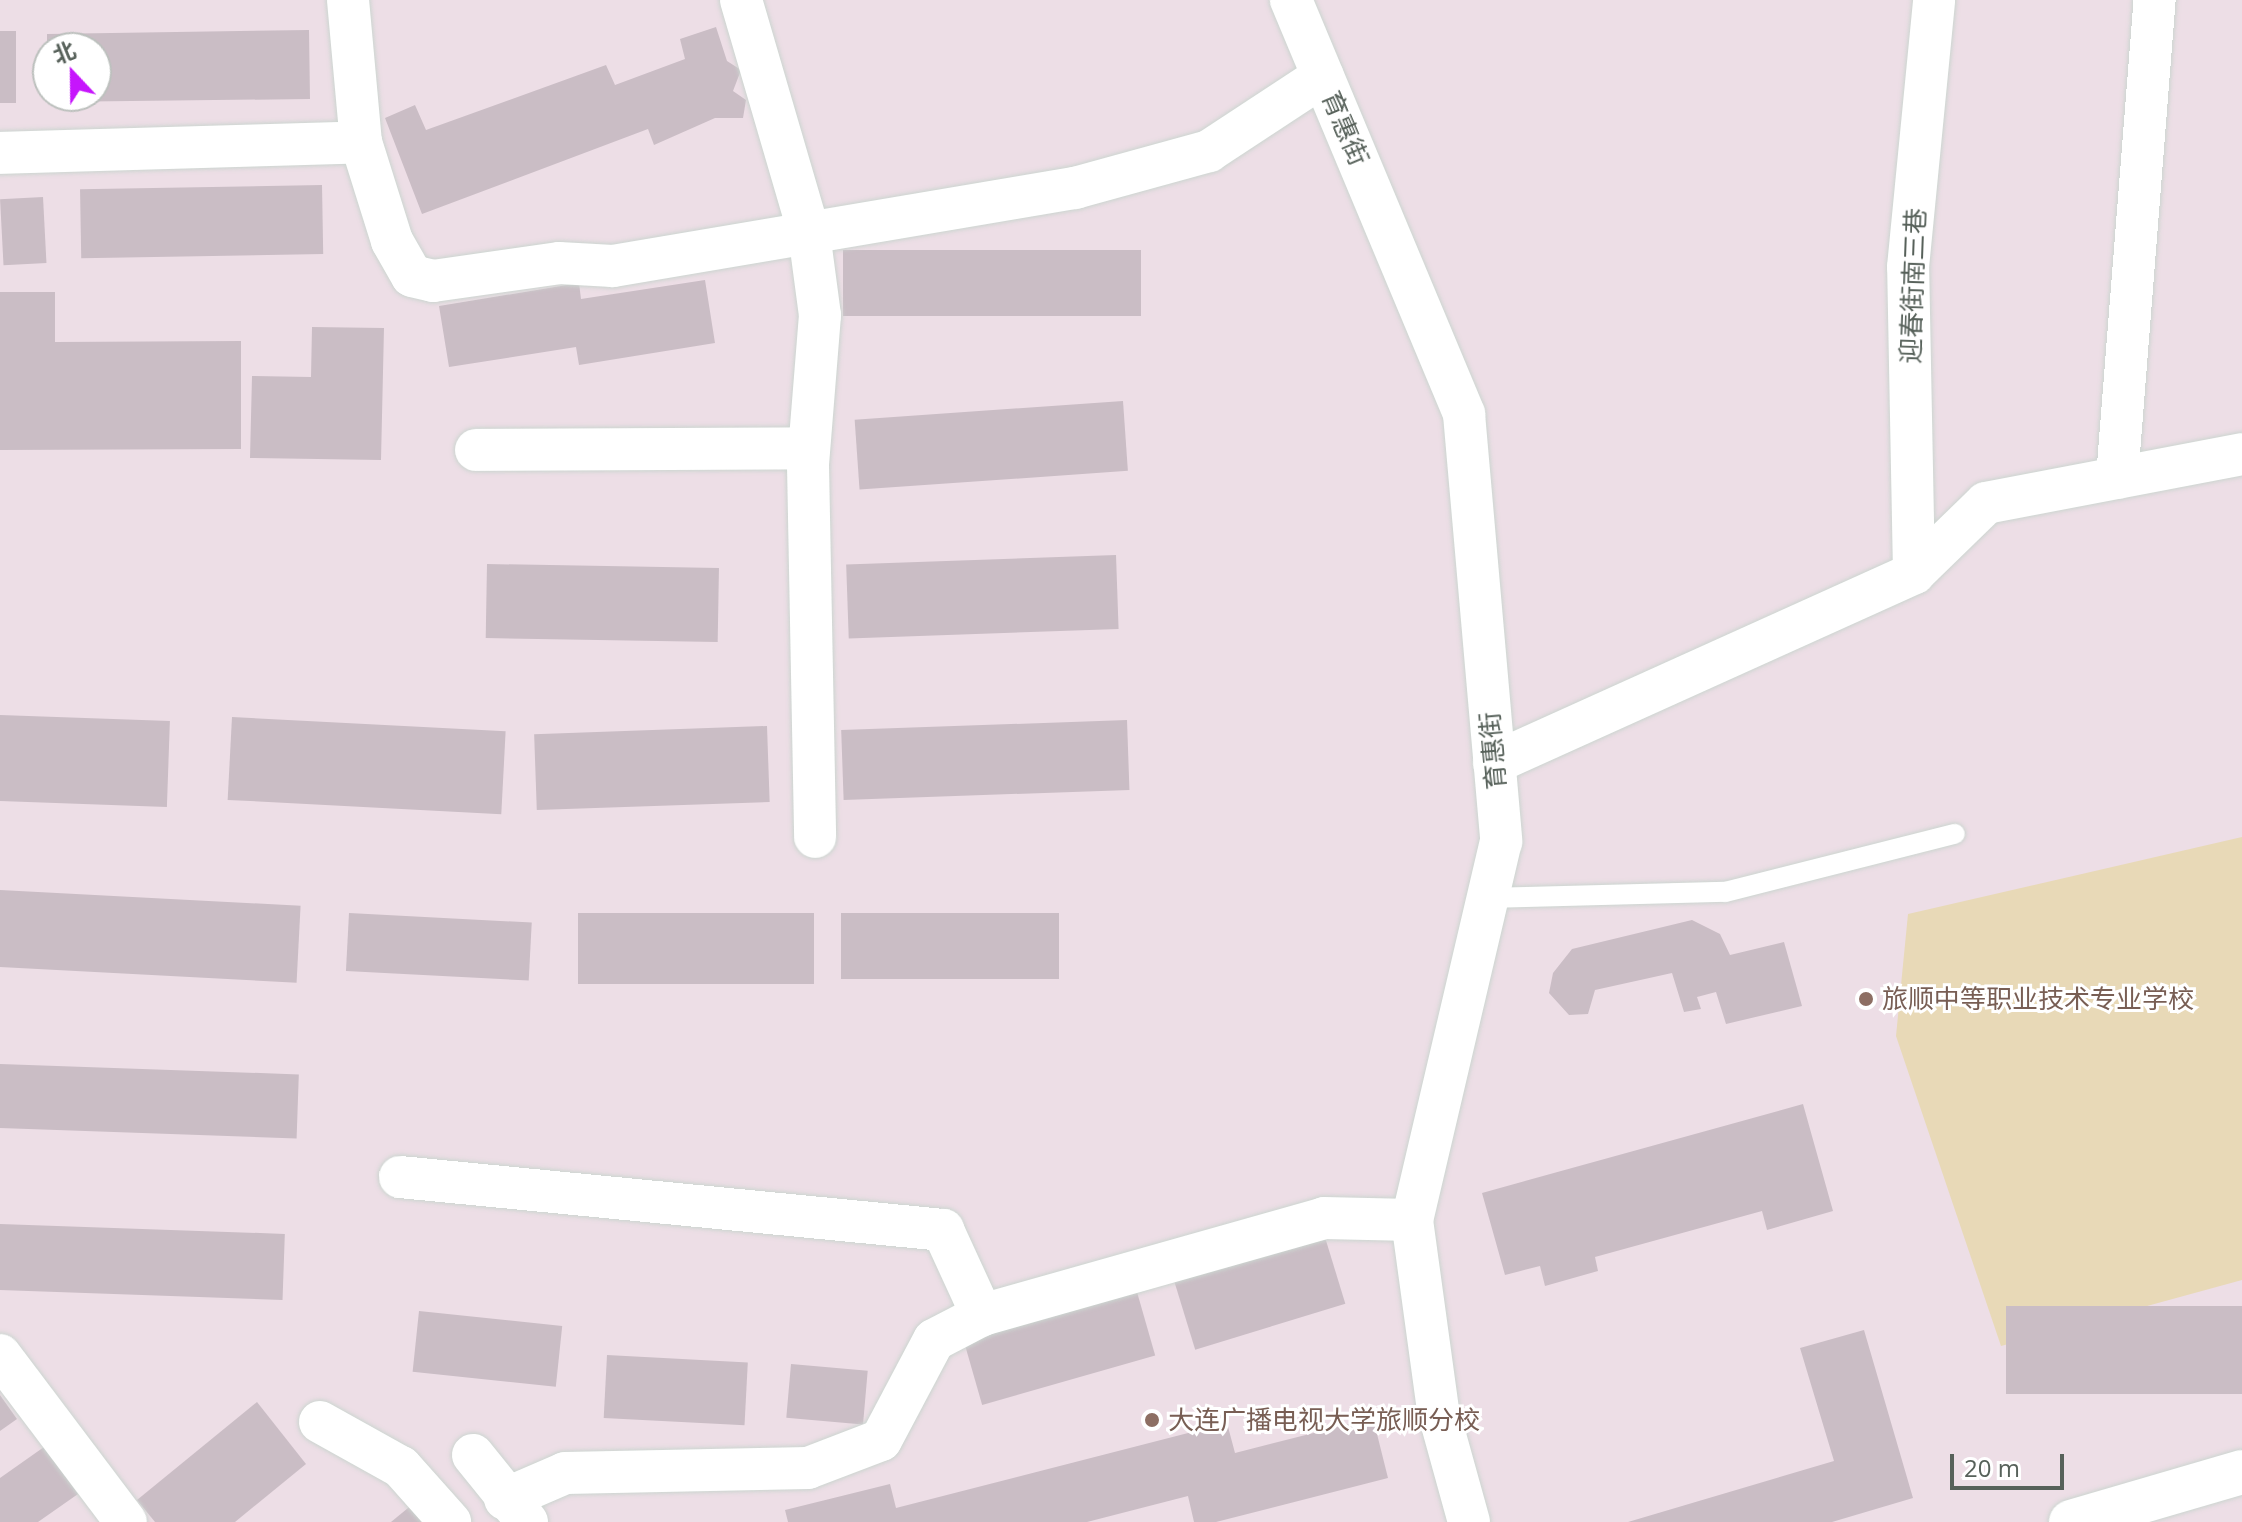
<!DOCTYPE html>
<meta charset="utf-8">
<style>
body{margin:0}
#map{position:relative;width:2242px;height:1522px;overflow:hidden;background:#eddee6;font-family:"Open Sans","Noto Sans SC",sans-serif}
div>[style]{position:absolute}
.green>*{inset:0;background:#e8d9b7}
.building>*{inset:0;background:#cabdc5;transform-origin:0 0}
.roads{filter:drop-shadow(0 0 2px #ccd5d0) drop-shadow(0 0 2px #ccd5d0)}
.service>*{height:20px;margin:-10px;padding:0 10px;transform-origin:10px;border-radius:10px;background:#fff}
.minor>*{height:42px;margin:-21px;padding:0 21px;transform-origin:21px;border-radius:21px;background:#fff}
.tertiary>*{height:44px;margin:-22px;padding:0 22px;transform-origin:22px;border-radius:22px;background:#fff}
.dots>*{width:22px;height:22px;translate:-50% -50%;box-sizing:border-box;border:4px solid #fff;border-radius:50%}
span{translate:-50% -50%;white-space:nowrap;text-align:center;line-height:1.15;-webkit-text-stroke:6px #fff;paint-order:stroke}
.street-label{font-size:26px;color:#57615a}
.education-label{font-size:26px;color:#785e54}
.left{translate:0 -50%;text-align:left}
.north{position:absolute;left:32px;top:32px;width:80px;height:80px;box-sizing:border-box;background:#fff;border:2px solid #bcc0bd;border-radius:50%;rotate:338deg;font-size:22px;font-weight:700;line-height:32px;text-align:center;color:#57615a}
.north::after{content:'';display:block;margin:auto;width:28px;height:36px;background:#c615fc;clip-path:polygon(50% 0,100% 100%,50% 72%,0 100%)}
.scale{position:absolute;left:1950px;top:1454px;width:114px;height:36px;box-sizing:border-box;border:4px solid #57615a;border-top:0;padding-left:10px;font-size:24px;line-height:28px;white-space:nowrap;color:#57615a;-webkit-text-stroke:6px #fff;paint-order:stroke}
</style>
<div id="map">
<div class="green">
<div style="clip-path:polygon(2242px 837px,2242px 1280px,2001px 1346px,1896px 1036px,1908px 914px)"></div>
</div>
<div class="building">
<div style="clip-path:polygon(716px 27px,727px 61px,741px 70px,733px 91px,746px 100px,743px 118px,715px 118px,654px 145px,648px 129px,422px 214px,385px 118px,415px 105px,426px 130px,606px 65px,615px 85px,685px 59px,680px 39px)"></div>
<div style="clip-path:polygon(309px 30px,310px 99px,48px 102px,48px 96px,96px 96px,96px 48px,47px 48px,47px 34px)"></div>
<div style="left:0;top:31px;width:16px;height:72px"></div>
<div style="left:322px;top:185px;width:69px;height:242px;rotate:89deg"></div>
<div style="left:43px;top:197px;width:66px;height:43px;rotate:87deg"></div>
<div style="left:1141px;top:250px;width:66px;height:298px;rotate:90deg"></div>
<div style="clip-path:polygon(705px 280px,715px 343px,579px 365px,576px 347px,449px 367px,439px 306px,579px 283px,581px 299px)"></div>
<div style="clip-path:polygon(0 292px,55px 292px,55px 342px,241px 341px,241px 449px,0 450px)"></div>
<div style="clip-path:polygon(312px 327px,384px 328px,381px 460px,250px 458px,252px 376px,311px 377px)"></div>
<div style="left:1123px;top:401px;width:70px;height:269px;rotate:86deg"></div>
<div style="left:1116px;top:555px;width:74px;height:270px;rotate:88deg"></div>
<div style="left:487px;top:564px;width:232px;height:74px;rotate:1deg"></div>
<div style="left:0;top:715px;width:170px;height:86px;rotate:2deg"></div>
<div style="left:232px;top:717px;width:274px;height:83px;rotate:3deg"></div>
<div style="left:1127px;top:720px;width:70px;height:286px;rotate:88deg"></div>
<div style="left:767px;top:726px;width:76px;height:233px;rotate:88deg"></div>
<div style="left:0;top:890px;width:301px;height:77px;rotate:3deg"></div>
<div style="left:349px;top:913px;width:183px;height:58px;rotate:3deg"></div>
<div style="left:814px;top:913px;width:71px;height:236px;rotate:90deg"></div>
<div style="left:1059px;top:913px;width:66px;height:218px;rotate:90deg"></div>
<div style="clip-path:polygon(1692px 920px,1720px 934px,1730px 955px,1784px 942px,1802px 1006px,1726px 1024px,1716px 992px,1697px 997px,1701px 1009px,1684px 1012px,1672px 973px,1595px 990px,1588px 1014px,1569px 1015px,1549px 993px,1553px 973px,1572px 949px)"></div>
<div style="left:0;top:1064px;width:299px;height:64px;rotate:2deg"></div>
<div style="clip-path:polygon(1803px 1104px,1833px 1211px,1767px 1230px,1762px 1211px,1595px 1257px,1598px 1271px,1545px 1286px,1540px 1266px,1505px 1275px,1482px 1193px)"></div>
<div style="left:0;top:1224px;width:285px;height:66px;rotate:2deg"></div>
<div style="left:1324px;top:1234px;width:73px;height:157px;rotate:73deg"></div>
<div style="left:1137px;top:1292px;width:66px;height:180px;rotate:74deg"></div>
<div style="left:2242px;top:1306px;width:88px;height:236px;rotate:90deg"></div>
<div style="left:419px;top:1311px;width:144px;height:61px;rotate:6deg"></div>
<div style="clip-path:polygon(1864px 1330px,1913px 1498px,1832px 1522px,1628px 1522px,1834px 1461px,1800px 1348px)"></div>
<div style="left:607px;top:1355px;width:141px;height:63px;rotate:3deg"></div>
<div style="left:791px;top:1364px;width:77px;height:54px;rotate:5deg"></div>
<div style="clip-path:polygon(0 1395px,17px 1419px,0 1431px)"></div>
<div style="clip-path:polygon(257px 1402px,306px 1464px,235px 1522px,155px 1522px,137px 1500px)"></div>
<div style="clip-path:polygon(1373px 1418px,1388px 1478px,1216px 1522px,1194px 1522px,1188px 1496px,1087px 1522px,788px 1522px,785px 1510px,890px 1484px,896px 1508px,1227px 1423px,1235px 1453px)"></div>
<div style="clip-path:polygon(44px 1447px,78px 1494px,38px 1522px,0 1522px,0 1478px)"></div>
<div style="clip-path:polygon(419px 1499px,437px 1522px,391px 1522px)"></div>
</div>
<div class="roads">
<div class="service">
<div style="left:1488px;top:898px;width:237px;rotate:-1.5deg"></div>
<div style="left:1725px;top:892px;width:237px;rotate:-14.2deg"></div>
</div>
<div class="minor">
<div style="left:348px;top:0;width:143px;rotate:84.8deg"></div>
<div style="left:361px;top:142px;width:104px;rotate:72.6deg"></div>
<div style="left:392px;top:241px;width:40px;rotate:60.3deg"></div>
<div style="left:412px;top:276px;width:22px;rotate:13deg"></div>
<div style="left:433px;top:281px;width:127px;rotate:-8.1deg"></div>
<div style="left:559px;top:263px;width:54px;rotate:3.2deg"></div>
<div style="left:613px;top:266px;width:469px;rotate:-9.6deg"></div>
<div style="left:1075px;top:188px;width:139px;rotate:-15.4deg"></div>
<div style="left:1209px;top:151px;width:136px;rotate:-33.3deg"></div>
<div style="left:741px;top:0;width:243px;rotate:73.7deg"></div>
<div style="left:809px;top:233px;width:83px;rotate:82.4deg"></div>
<div style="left:820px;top:315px;width:150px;rotate:94.6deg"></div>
<div style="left:808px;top:465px;width:372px;rotate:88.9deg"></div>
<div style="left:1291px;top:0;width:449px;rotate:67.3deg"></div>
<div style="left:1464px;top:414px;width:429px;rotate:85deg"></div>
<div style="left:1501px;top:841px;width:389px;rotate:103.2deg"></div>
<div style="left:1412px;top:1220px;width:192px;rotate:82.2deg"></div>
<div style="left:1438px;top:1410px;width:116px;rotate:74.5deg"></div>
<div style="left:0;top:153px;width:361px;rotate:-1.7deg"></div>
<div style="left:476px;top:450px;width:333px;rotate:-0.3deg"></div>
<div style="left:2117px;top:478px;width:480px;rotate:-85.5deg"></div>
<div style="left:1914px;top:573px;width:306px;rotate:-91.1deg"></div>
<div style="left:1908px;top:267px;width:268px;rotate:-84.4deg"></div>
<div style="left:1494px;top:763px;width:461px;rotate:-24.3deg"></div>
<div style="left:1914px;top:573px;width:100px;rotate:-44.2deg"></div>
<div style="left:1986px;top:503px;width:261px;rotate:-10.8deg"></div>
<div style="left:400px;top:1177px;width:546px;rotate:5.57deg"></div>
<div style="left:943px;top:1230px;width:94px;rotate:65.4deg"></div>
<div style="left:0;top:1355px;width:209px;rotate:53deg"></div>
<div style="left:320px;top:1422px;width:93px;rotate:29.1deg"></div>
<div style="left:401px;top:1467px;width:74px;rotate:48.3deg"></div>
<div style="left:473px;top:1455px;width:86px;rotate:51.1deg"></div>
<div style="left:505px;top:1499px;width:65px;rotate:-23.4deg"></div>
<div style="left:565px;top:1473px;width:243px;rotate:-1.2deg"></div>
<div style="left:808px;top:1468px;width:78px;rotate:-21deg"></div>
<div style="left:881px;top:1440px;width:113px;rotate:-62.1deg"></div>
<div style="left:934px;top:1340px;width:54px;rotate:-27.5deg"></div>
<div style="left:982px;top:1315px;width:355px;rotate:-15.8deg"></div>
<div style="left:1324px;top:1218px;width:88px;rotate:1.3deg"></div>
</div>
<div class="tertiary">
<div style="left:2071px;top:1522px;width:178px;rotate:-16.3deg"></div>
</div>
</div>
<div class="dots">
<div style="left:1866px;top:999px;background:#8d6e63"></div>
<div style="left:1152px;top:1420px;background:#8d6e63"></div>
</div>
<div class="street-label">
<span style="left:1345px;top:128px;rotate:67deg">育惠街</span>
<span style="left:1913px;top:286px;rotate:-88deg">迎春街南三巷</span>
<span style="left:1493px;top:751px;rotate:-95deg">育惠街</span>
</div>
<div class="education-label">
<span class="left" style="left:1882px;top:999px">旅顺中等职业技术专业学校</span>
<span class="left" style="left:1168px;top:1420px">大连广播电视大学旅顺分校</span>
</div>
<div class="north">北</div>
<div class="scale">20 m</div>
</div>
